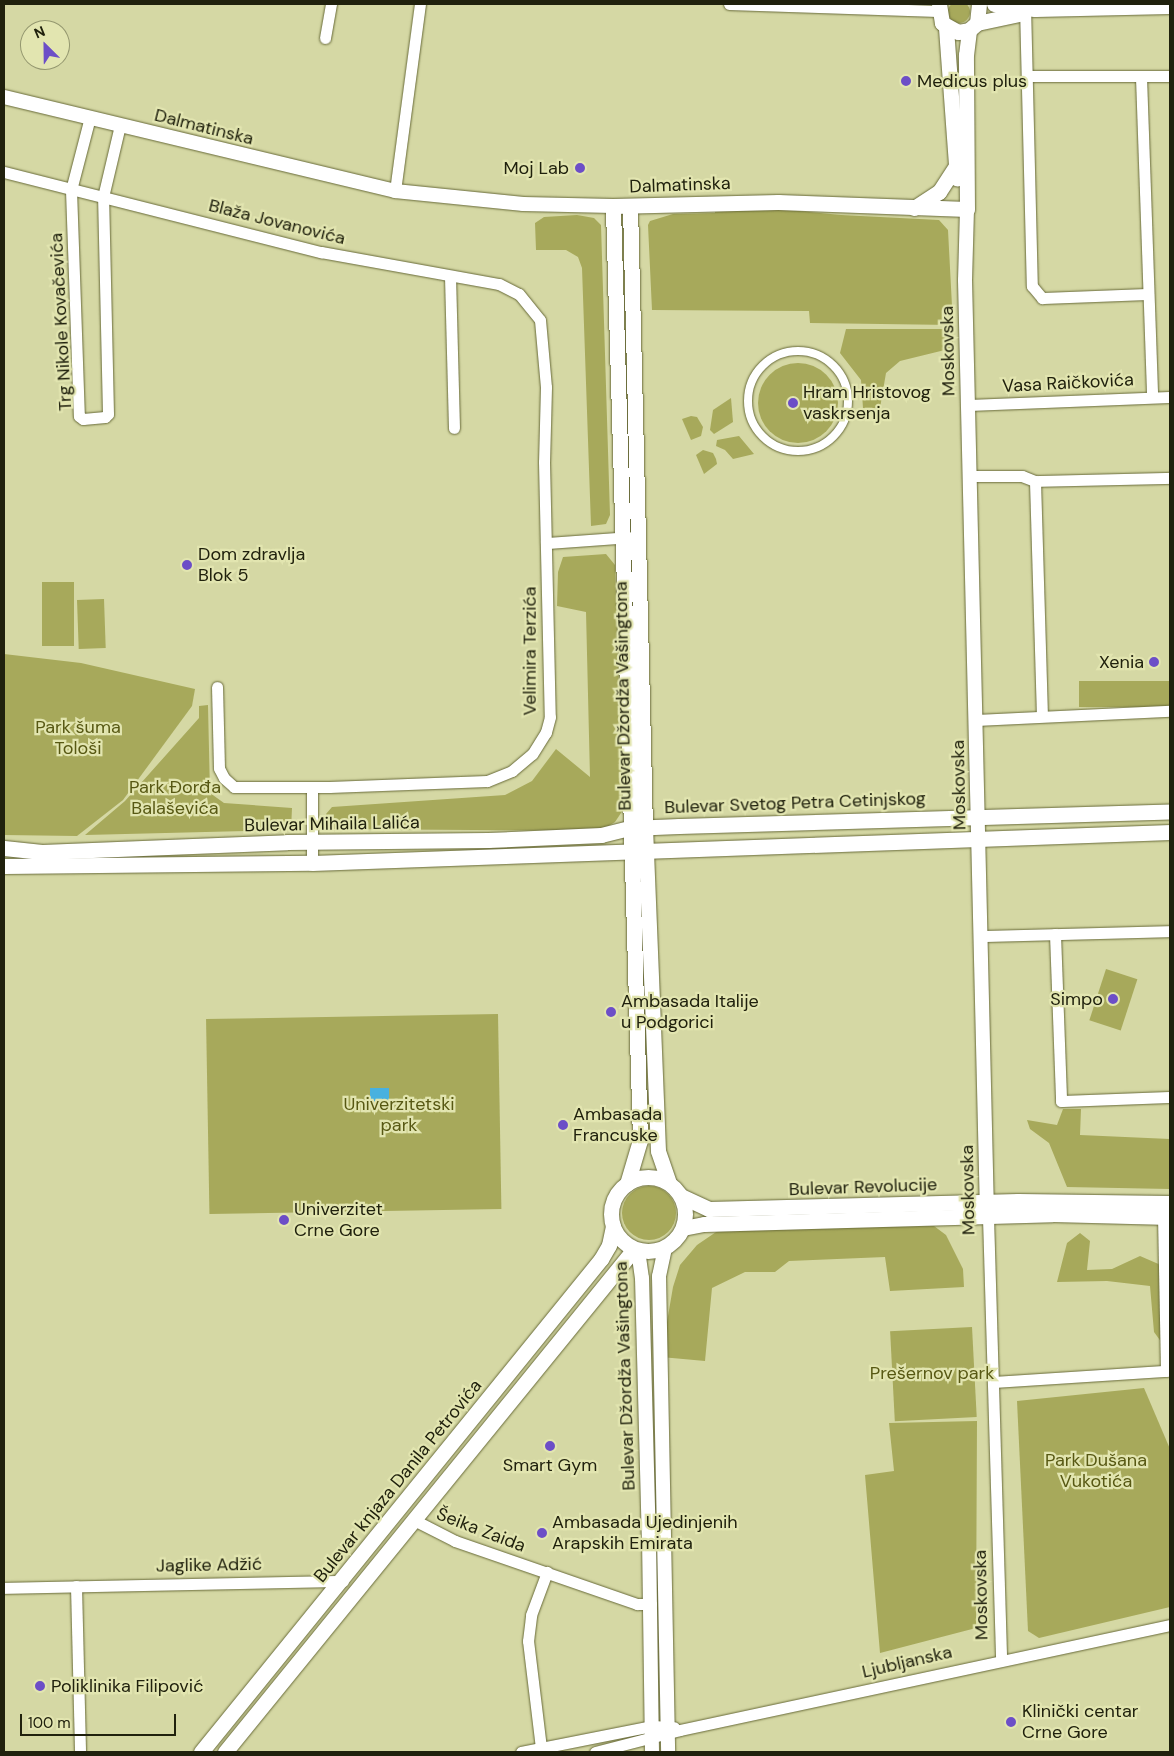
<!DOCTYPE html>
<meta charset="utf-8">
<style>
body{margin:0}
#map{position:relative;width:1174px;height:1756px;overflow:hidden;background:#d5d8a4;font-family:"DM Sans",sans-serif}
div>[style]{position:absolute}
.green>*{inset:0;background:#a7a95b;transform-origin:0 0}
.round{border-radius:50%}
.water>*{inset:0;background:#48b1df;transform-origin:0 0}
.roads{filter:drop-shadow(0 0 1px #686a39) drop-shadow(0 0 1px #686a39)}
.pedestrian>*{height:8px;margin:-4px;padding:0 4px;transform-origin:4px;border-radius:4px;background:#fff}
.pedestrian>.ring{margin:-4px;padding:0;box-sizing:content-box;background:none;border:8px solid #fff;border-radius:50%}
.minor>*{height:11px;margin:-5.5px;padding:0 5.5px;transform-origin:5.5px;border-radius:5.5px;background:#fff}
.tertiary>*{height:14px;margin:-7px;padding:0 7px;transform-origin:7px;border-radius:7px;background:#fff}
.secondary>*{height:15px;margin:-7.5px;padding:0 7.5px;transform-origin:7.5px;border-radius:7.5px;background:#fff}
.secondary>.ring{margin:-7.5px;padding:0;box-sizing:content-box;background:none;border:15px solid #fff;border-radius:50%}
.dots>*{width:14px;height:14px;translate:-50% -50%;box-sizing:border-box;border:2px solid #e2e5b0;border-radius:50%}
span{translate:-50% -50%;white-space:nowrap;text-align:center;line-height:1.15;-webkit-text-stroke:4.5px #e2e5b0;paint-order:stroke}
.poi-label{font-size:18px;color:#20210d}
.left{translate:0 -50%;text-align:left}
.right{translate:-100% -50%;text-align:right}
.street-label{font-size:18px;color:#20210d}
.park-label{font-size:18px;color:#575813}
.frame{position:absolute;inset:0;border:5px solid #20210d;pointer-events:none}
.north{position:absolute;left:20px;top:20px;width:50px;height:50px;box-sizing:border-box;background:#e2e5b0;border:1px solid #94976f;border-radius:50%;rotate:337deg;font-size:14px;font-weight:700;line-height:20px;text-align:center;color:#20210d}
.north::after{content:'';display:block;margin:auto;width:18px;height:22px;background:#6c4ec7;clip-path:polygon(50% 0,100% 100%,50% 72%,0 100%)}
.scale{position:absolute;left:20px;top:1714px;width:156px;height:22px;box-sizing:border-box;border:2px solid #20210d;border-top:0;padding-left:6px;font-size:15px;line-height:18px;white-space:nowrap;color:#20210d;-webkit-text-stroke:4px #e2e5b0;paint-order:stroke}
</style>
<div id="map">
<div class="green">
<div class="round" style="left:948px;top:1px;width:22px;height:22px"></div>
<div style="clip-path:polygon(758px 207px,841px 215px,939px 220px,948px 230px,953px 325px,810px 323px,809px 311px,652px 310px,648px 225px,650px 221px,673px 214px,715px 213px,715px 208px)"></div>
<div style="clip-path:polygon(577px 215px,594px 218px,601px 225px,610px 515px,606px 524px,591px 526px,582px 268px,578px 257px,566px 250px,536px 250px,535px 223px,544px 217px)"></div>
<div style="clip-path:polygon(846px 329px,953px 329px,953px 348px,900px 361px,886px 373px,880px 408px,863px 408px,861px 380px,840px 353px)"></div>
<div class="round" style="left:758px;top:363px;width:80px;height:80px"></div>
<div style="clip-path:polygon(731px 398px,733px 422px,714px 434px,710px 430px,713px 410px)"></div>
<div style="clip-path:polygon(691px 416px,697px 417px,703px 427px,701px 436px,691px 440px,682px 419px)"></div>
<div style="clip-path:polygon(739px 436px,754px 454px,733px 459px,725px 450px,716px 446px,717px 440px)"></div>
<div style="clip-path:polygon(703px 450px,713px 453px,716px 459px,717px 464px,704px 474px,696px 455px)"></div>
<div style="clip-path:polygon(606px 554px,615px 565px,623px 810px,615px 822px,600px 831px,331px 829px,326px 814px,332px 807px,505px 795px,532px 781px,556px 749px,590px 777px,586px 612px,557px 606px,558px 572px,563px 557px)"></div>
<div style="left:42px;top:582px;width:32px;height:64px"></div>
<div style="left:104px;top:599px;width:49px;height:27px;rotate:88deg"></div>
<div style="clip-path:polygon(4px 654px,81px 663px,195px 689px,192px 706px,123px 800px,77px 836px,4px 835px)"></div>
<div style="left:1170px;top:681px;width:26px;height:91px;rotate:90deg"></div>
<div style="clip-path:polygon(208px 705px,210px 793px,224px 803px,292px 808px,291px 830px,85px 835px,125px 801px,199px 718px,199px 706px)"></div>
<div style="left:1106px;top:969px;width:33px;height:54px;rotate:18deg"></div>
<div style="left:498px;top:1014px;width:195px;height:292px;rotate:89deg"></div>
<div style="clip-path:polygon(1063px 1109px,1081px 1109px,1080px 1135px,1170px 1139px,1170px 1189px,1067px 1187px,1049px 1143px,1030px 1129px,1027px 1120px,1057px 1125px)"></div>
<div class="round" style="left:622px;top:1186px;width:54px;height:54px"></div>
<div style="clip-path:polygon(934px 1226px,946px 1235px,963px 1269px,964px 1287px,890px 1291px,885px 1257px,789px 1261px,775px 1272px,745px 1272px,712px 1288px,705px 1361px,661px 1357px,673px 1287px,680px 1265px,697px 1245px,719px 1230px)"></div>
<div style="clip-path:polygon(1080px 1233px,1090px 1241px,1087px 1270px,1112px 1269px,1140px 1256px,1170px 1269px,1170px 1354px,1154px 1332px,1150px 1286px,1107px 1281px,1057px 1282px,1067px 1243px)"></div>
<div style="left:972px;top:1327px;width:90px;height:82px;rotate:87deg"></div>
<div style="clip-path:polygon(1144px 1388px,1170px 1449px,1170px 1607px,1039px 1638px,1028px 1631px,1017px 1401px)"></div>
<div style="clip-path:polygon(977px 1421px,976px 1628px,880px 1653px,865px 1475px,894px 1471px,889px 1423px)"></div>
</div>
<div class="water">
<div style="left:370px;top:1088px;width:19px;height:19px"></div>
</div>
<div class="roads">
<div class="pedestrian">
<div class="ring" style="left:748px;top:351px;width:92px;height:92px"></div>
</div>
<div class="minor">
<div style="left:729px;top:4px;width:209px;rotate:1.9deg"></div>
<div style="left:1025px;top:6px;width:280px;rotate:88.6deg"></div>
<div style="left:1032px;top:286px;width:16px;rotate:50deg"></div>
<div style="left:1042px;top:298px;width:106px;rotate:-2.2deg"></div>
<div style="left:325px;top:38px;width:35px;rotate:-80deg"></div>
<div style="left:1029px;top:76px;width:141px"></div>
<div style="left:1141px;top:77px;width:320px;rotate:88deg"></div>
<div style="left:90px;top:117px;width:75px;rotate:104.6deg"></div>
<div style="left:71px;top:190px;width:226px;rotate:88deg"></div>
<div style="left:79px;top:416px;width:5px;rotate:37deg"></div>
<div style="left:83px;top:419px;width:22px;rotate:-5deg"></div>
<div style="left:105px;top:417px;width:4px;rotate:-45deg"></div>
<div style="left:108px;top:414px;width:217px;rotate:-91.3deg"></div>
<div style="left:103px;top:197px;width:74px;rotate:-76.7deg"></div>
<div style="left:4px;top:172px;width:327px;rotate:14.2deg"></div>
<div style="left:321px;top:252px;width:181px;rotate:10.2deg"></div>
<div style="left:499px;top:284px;width:22px;rotate:27deg"></div>
<div style="left:519px;top:294px;width:33px;rotate:51deg"></div>
<div style="left:540px;top:320px;width:67px;rotate:84.9deg"></div>
<div style="left:546px;top:387px;width:75px;rotate:91.5deg"></div>
<div style="left:544px;top:462px;width:255px;rotate:88.7deg"></div>
<div style="left:550px;top:717px;width:16px;rotate:105deg"></div>
<div style="left:546px;top:732px;width:26px;rotate:122deg"></div>
<div style="left:532px;top:754px;width:26px;rotate:140deg"></div>
<div style="left:512px;top:771px;width:27px;rotate:158deg"></div>
<div style="left:487px;top:781px;width:158px;rotate:177.8deg"></div>
<div style="left:329px;top:787px;width:95px;rotate:180deg"></div>
<div style="left:234px;top:787px;width:13px;rotate:-138deg"></div>
<div style="left:224px;top:778px;width:11px;rotate:-117deg"></div>
<div style="left:219px;top:768px;width:81px;rotate:-91.4deg"></div>
<div style="left:395px;top:191px;width:189px;rotate:-82.4deg"></div>
<div style="left:450px;top:276px;width:152px;rotate:88.5deg"></div>
<div style="left:968px;top:405px;width:202px;rotate:-2.3deg"></div>
<div style="left:971px;top:476px;width:51px"></div>
<div style="left:1022px;top:476px;width:14px;rotate:21deg"></div>
<div style="left:1035px;top:481px;width:235px;rotate:88.3deg"></div>
<div style="left:1035px;top:481px;width:135px;rotate:-1.3deg"></div>
<div style="left:546px;top:543px;width:83px;rotate:-4.1deg"></div>
<div style="left:976px;top:720px;width:194px;rotate:-2.7deg"></div>
<div style="left:312px;top:788px;width:75px;rotate:90deg"></div>
<div style="left:1055px;top:934px;width:167px;rotate:87.9deg"></div>
<div style="left:1061px;top:1101px;width:109px;rotate:-2.1deg"></div>
<div style="left:981px;top:936px;width:189px;rotate:-1.5deg"></div>
<div style="left:988px;top:1217px;width:442px;rotate:88.3deg"></div>
<div style="left:995px;top:1382px;width:171px;rotate:-3.7deg"></div>
<div style="left:1166px;top:1371px;width:155px;rotate:-91.1deg"></div>
<div style="left:414px;top:1520px;width:46px;rotate:27.1deg"></div>
<div style="left:455px;top:1541px;width:193px;rotate:19.1deg"></div>
<div style="left:637px;top:1604px;width:14px"></div>
<div style="left:76px;top:1586px;width:166px;rotate:88.6deg"></div>
<div style="left:4px;top:1588px;width:339px;rotate:-1.2deg"></div>
<div style="left:541px;top:1748px;width:108px;rotate:-96.9deg"></div>
<div style="left:528px;top:1641px;width:26px;rotate:-83deg"></div>
<div style="left:531px;top:1615px;width:46px;rotate:-69.6deg"></div>
<div style="left:521px;top:1752px;width:134px;rotate:-11.2deg"></div>
<div style="left:652px;top:1726px;width:22px;rotate:3deg"></div>
<div style="left:595px;top:1752px;width:88px;rotate:-14.5deg"></div>
<div style="left:680px;top:1730px;width:501px;rotate:-12.09deg"></div>
</div>
<div class="tertiary">
<div style="left:4px;top:97px;width:402px;rotate:13.5deg"></div>
<div style="left:395px;top:191px;width:129px;rotate:5.8deg"></div>
<div style="left:523px;top:204px;width:90px;rotate:1.3deg"></div>
<div style="left:967px;top:209px;width:71px;rotate:91.6deg"></div>
<div style="left:965px;top:280px;width:932px;rotate:88.65deg"></div>
<div style="left:665px;top:1248px;width:29px;rotate:102deg"></div>
<div style="left:659px;top:1276px;width:476px;rotate:88.9deg"></div>
<div style="left:638px;top:1250px;width:28px;rotate:82deg"></div>
<div style="left:642px;top:1278px;width:259px;rotate:88.5deg"></div>
<div style="left:649px;top:1537px;width:215px;rotate:89.2deg"></div>
</div>
<div class="secondary">
<div style="left:939px;top:4px;width:19px;rotate:81deg"></div>
<div style="left:942px;top:23px;width:18px;rotate:29deg"></div>
<div style="left:958px;top:32px;width:11px;rotate:-10deg"></div>
<div style="left:969px;top:30px;width:11px;rotate:-41deg"></div>
<div style="left:977px;top:23px;width:19px;rotate:-84deg"></div>
<div style="left:994px;top:4px;width:41px;rotate:7deg"></div>
<div style="left:1035px;top:9px;width:135px;rotate:-1.3deg"></div>
<div style="left:977px;top:23px;width:48px;rotate:-12deg"></div>
<div style="left:946px;top:28px;width:151px;rotate:85.8deg"></div>
<div style="left:630px;top:206px;width:621px;rotate:88.62deg"></div>
<div style="left:645px;top:827px;width:324px;rotate:87.7deg"></div>
<div style="left:658px;top:1151px;width:34px;rotate:71deg"></div>
<div style="left:914px;top:208px;width:30px;rotate:-33deg"></div>
<div style="left:939px;top:192px;width:31px;rotate:-57deg"></div>
<div style="left:4px;top:848px;width:38px;rotate:6deg"></div>
<div style="left:42px;top:852px;width:245px;rotate:-2.3deg"></div>
<div style="left:287px;top:842px;width:201px;rotate:-0.6deg"></div>
<div style="left:488px;top:840px;width:113px;rotate:-2.5deg"></div>
<div style="left:601px;top:835px;width:30px;rotate:-14deg"></div>
<div style="left:630px;top:828px;width:49px;rotate:-2.3deg"></div>
<div style="left:679px;top:826px;width:491px;rotate:-1.7deg"></div>
<div style="left:4px;top:866px;width:308px;rotate:-0.6deg"></div>
<div style="left:312px;top:863px;width:859px;rotate:-2.07deg"></div>
<div class="ring" style="left:611px;top:1177px;width:59px;height:59px"></div>
<div style="left:627px;top:1184px;width:46px;rotate:-73.5deg"></div>
<div style="left:640px;top:1140px;width:934px;rotate:-91.66deg"></div>
<div style="left:613px;top:206px;width:165px;rotate:-1.4deg"></div>
<div style="left:778px;top:202px;width:189px;rotate:2.1deg"></div>
<div style="left:967px;top:209px;width:154px;rotate:-90.4deg"></div>
<div style="left:966px;top:55px;width:25px;rotate:-83deg"></div>
<div style="left:681px;top:1196px;width:31px;rotate:25deg"></div>
<div style="left:709px;top:1209px;width:309px;rotate:-1.5deg"></div>
<div style="left:1018px;top:1201px;width:152px;rotate:0.8deg"></div>
<div style="left:683px;top:1228px;width:21px;rotate:-11deg"></div>
<div style="left:704px;top:1224px;width:348px;rotate:-1.6deg"></div>
<div style="left:1052px;top:1214px;width:118px;rotate:1.5deg"></div>
<div style="left:201px;top:1752px;width:635px;rotate:-50.95deg"></div>
<div style="left:601px;top:1259px;width:16px;rotate:-60deg"></div>
<div style="left:609px;top:1245px;width:19px;rotate:-78deg"></div>
<div style="left:225px;top:1752px;width:648px;rotate:-50.88deg"></div>
</div>
</div>
<div class="dots">
<div style="left:906px;top:81px;background:#6c4ec7"></div>
<div style="left:580px;top:168px;background:#6c4ec7"></div>
<div style="left:793px;top:403px;background:#6c4ec7"></div>
<div style="left:187px;top:565px;background:#6c4ec7"></div>
<div style="left:1154px;top:662px;background:#6c4ec7"></div>
<div style="left:1113px;top:999px;background:#6c4ec7"></div>
<div style="left:611px;top:1012px;background:#6c4ec7"></div>
<div style="left:563px;top:1125px;background:#6c4ec7"></div>
<div style="left:284px;top:1220px;background:#6c4ec7"></div>
<div style="left:550px;top:1446px;background:#6c4ec7"></div>
<div style="left:542px;top:1533px;background:#6c4ec7"></div>
<div style="left:40px;top:1686px;background:#6c4ec7"></div>
<div style="left:1011px;top:1722px;background:#6c4ec7"></div>
</div>
<div class="poi-label">
<span class="left" style="left:917px;top:81px">Medicus plus</span>
<span class="right" style="left:569px;top:168px">Moj Lab</span>
<span class="left" style="left:803px;top:403px">Hram Hristovog<br>vaskrsenja</span>
<span class="left" style="left:198px;top:565px">Dom zdravlja<br>Blok 5</span>
<span class="right" style="left:1144px;top:662px">Xenia</span>
<span class="right" style="left:1103px;top:999px">Simpo</span>
<span class="left" style="left:621px;top:1012px">Ambasada Italije<br>u Podgorici</span>
<span class="left" style="left:573px;top:1125px">Ambasada<br>Francuske</span>
<span class="left" style="left:294px;top:1220px">Univerzitet<br>Crne Gore</span>
<span style="left:550px;top:1465px">Smart Gym</span>
<span class="left" style="left:552px;top:1533px">Ambasada Ujedinjenih<br>Arapskih Emirata</span>
<span class="left" style="left:51px;top:1686px">Poliklinika Filipović</span>
<span class="left" style="left:1022px;top:1722px">Klinički centar<br>Crne Gore</span>
</div>
<div class="street-label">
<span style="left:204px;top:127px;rotate:14deg">Dalmatinska</span>
<span style="left:680px;top:185px;rotate:-2deg">Dalmatinska</span>
<span style="left:277px;top:222px;rotate:14deg">Blaža Jovanovića</span>
<span style="left:61px;top:322px;rotate:-93deg">Trg Nikole Kovačevića</span>
<span style="left:948px;top:351px;rotate:-91deg">Moskovska</span>
<span style="left:1068px;top:383px;rotate:-3deg">Vasa Raičkovića</span>
<span style="left:530px;top:651px;rotate:-90deg">Velimira Terzića</span>
<span style="left:623px;top:696px;rotate:-91deg">Bulevar Džordža Vašingtona</span>
<span style="left:959px;top:785px;rotate:-91deg">Moskovska</span>
<span style="left:795px;top:803px;rotate:-2deg">Bulevar Svetog Petra Cetinjskog</span>
<span style="left:332px;top:824px;rotate:-1deg">Bulevar Mihaila Lalića</span>
<span style="left:863px;top:1187px;rotate:-2deg">Bulevar Revolucije</span>
<span style="left:968px;top:1190px;rotate:-91deg">Moskovska</span>
<span style="left:625px;top:1376px;rotate:-92deg">Bulevar Džordža Vašingtona</span>
<span style="left:398px;top:1481px;rotate:-51deg">Bulevar knjaza Danila Petrovića</span>
<span style="left:481px;top:1530px;rotate:21deg">Šeika Zaida</span>
<span style="left:209px;top:1565px;rotate:-1deg">Jaglike Adžić</span>
<span style="left:981px;top:1595px;rotate:-91deg">Moskovska</span>
<span style="left:907px;top:1662px;rotate:-13deg">Ljubljanska</span>
</div>
<div class="park-label">
<span style="left:78px;top:738px">Park šuma<br>Tološi</span>
<span style="left:175px;top:798px">Park Đorđa<br>Balaševića</span>
<span style="left:399px;top:1115px">Univerzitetski<br>park</span>
<span style="left:932px;top:1373px">Prešernov park</span>
<span style="left:1096px;top:1471px">Park Dušana<br>Vukotića</span>
</div>
<div class="frame"></div>
<div class="north">N</div>
<div class="scale">100 m</div>
</div>
